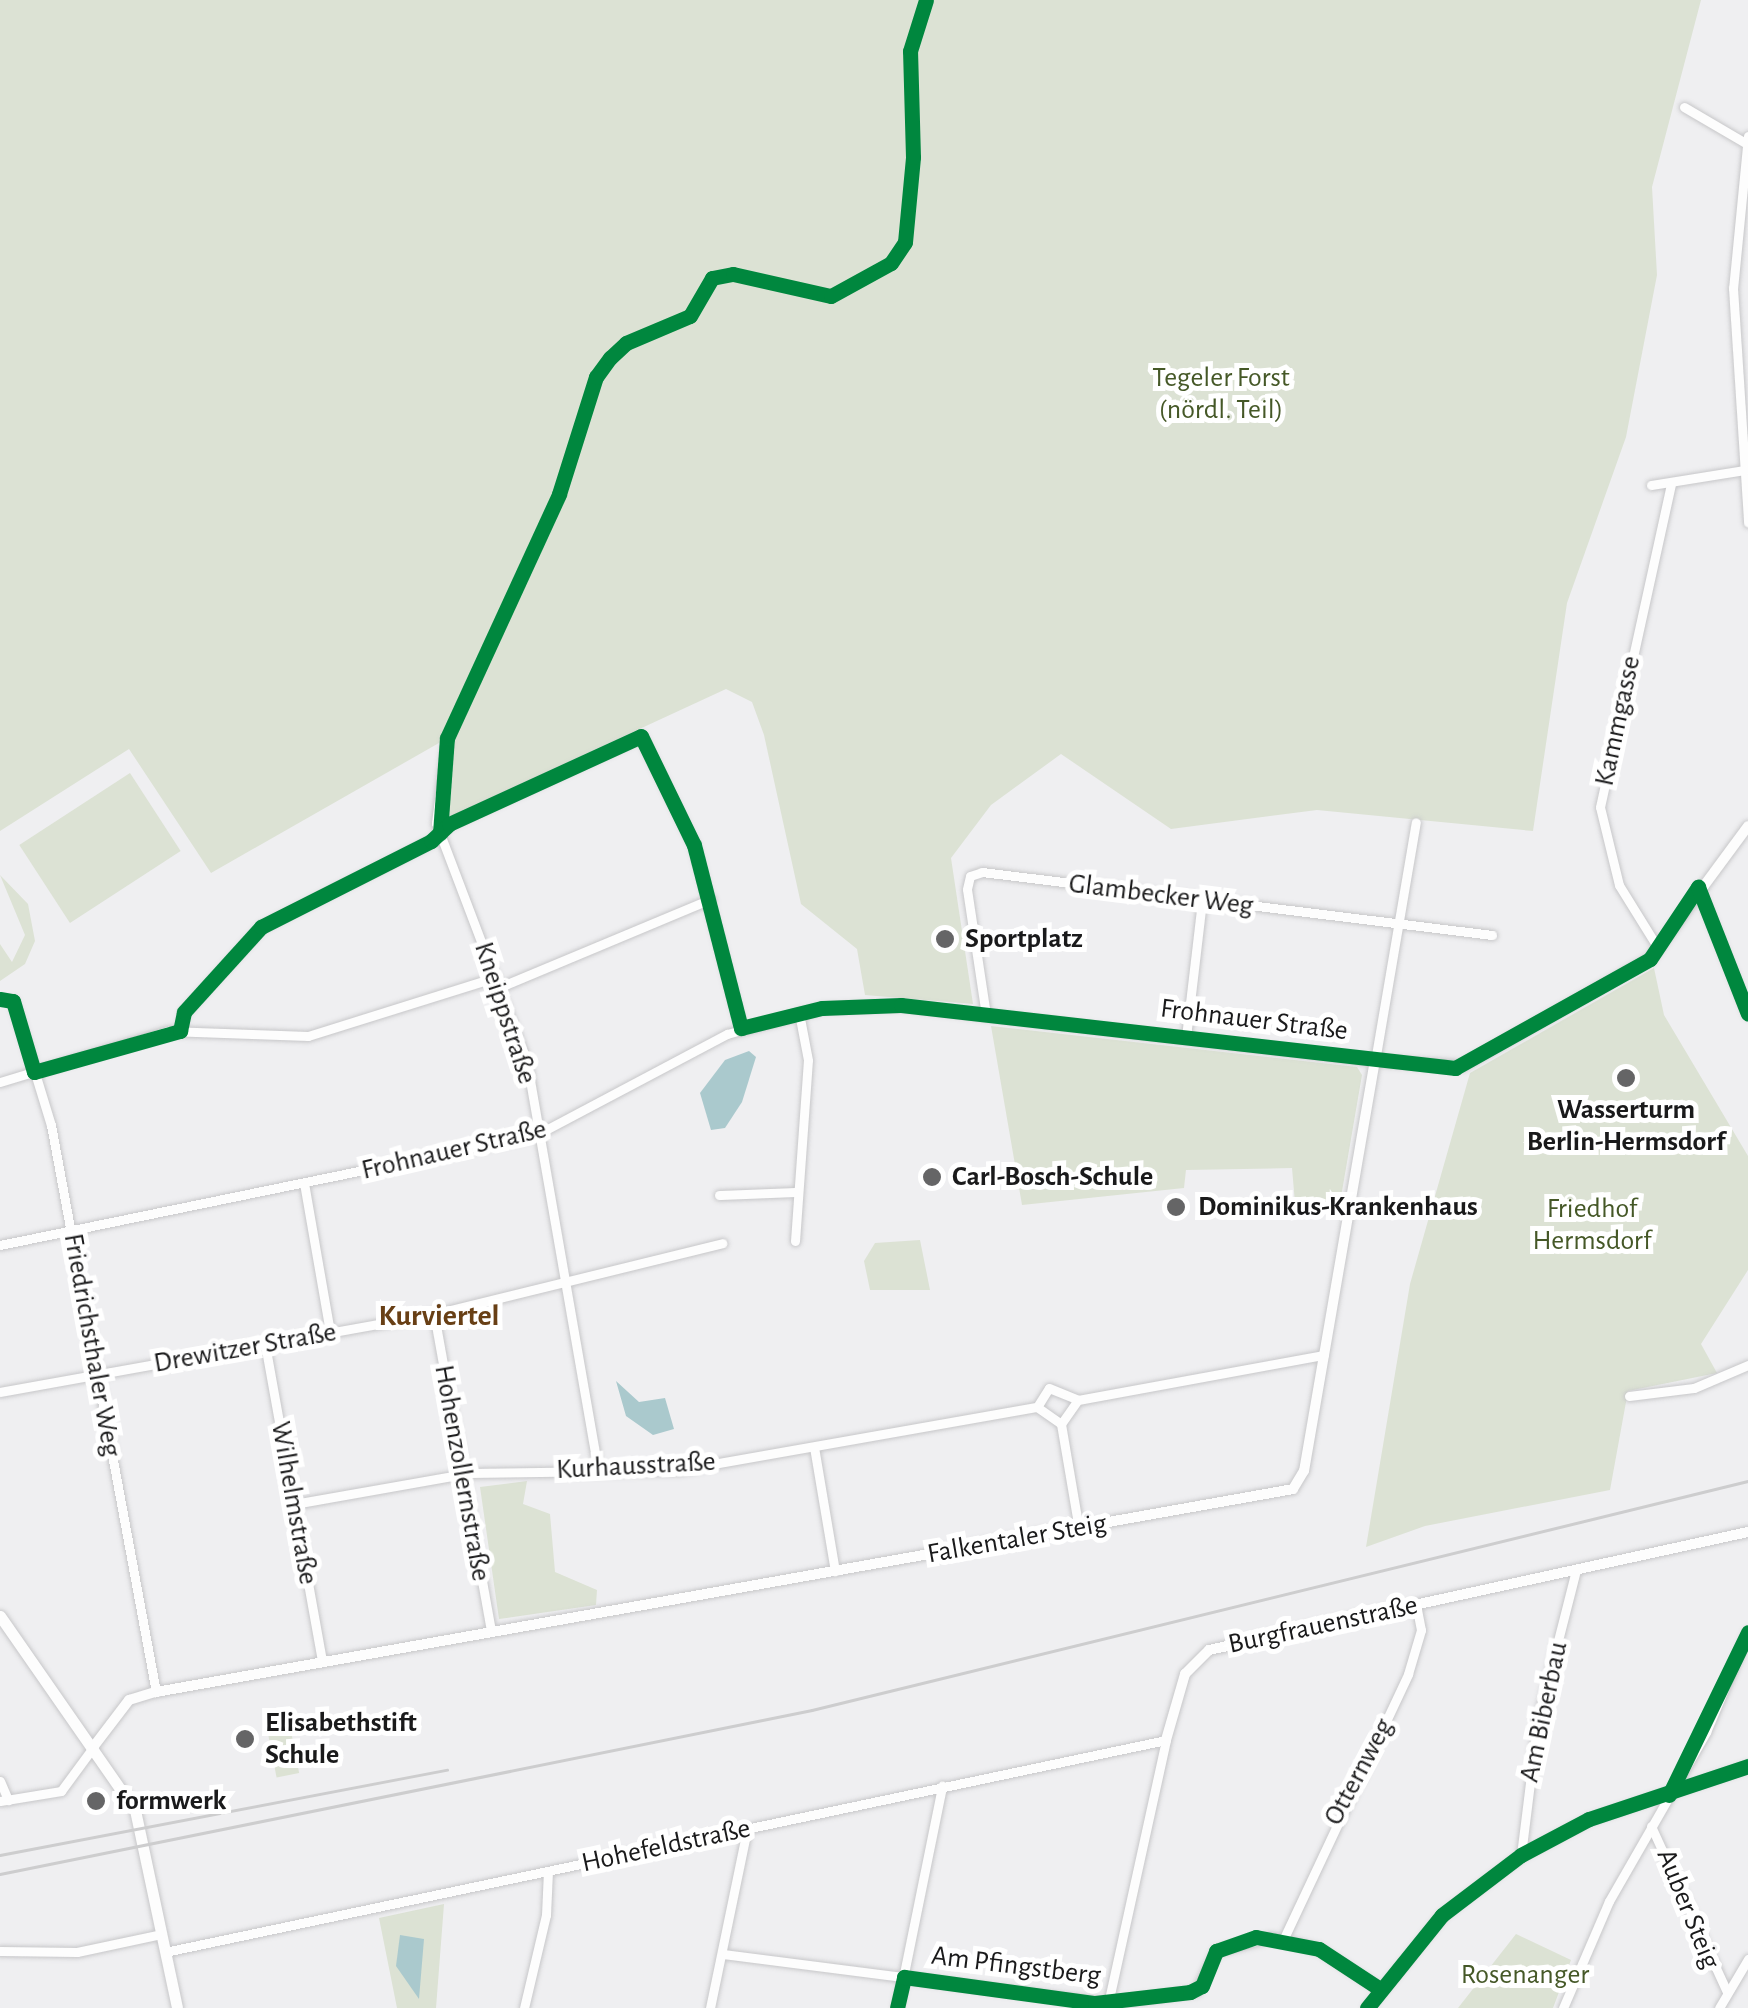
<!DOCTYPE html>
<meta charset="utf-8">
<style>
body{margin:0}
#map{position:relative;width:1748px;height:2008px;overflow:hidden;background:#efeff1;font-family:"Alegreya Sans",sans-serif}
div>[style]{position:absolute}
.green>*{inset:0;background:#dce2d4;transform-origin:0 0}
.water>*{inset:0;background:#aac9cd}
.roads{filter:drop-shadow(0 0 2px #c7c7c9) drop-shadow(0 0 2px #c7c7c9)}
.minor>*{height:9px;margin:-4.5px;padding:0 4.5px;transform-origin:4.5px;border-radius:4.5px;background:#fdfdfd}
.tertiary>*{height:10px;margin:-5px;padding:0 5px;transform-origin:5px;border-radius:5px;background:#fdfdfd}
.secondary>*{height:11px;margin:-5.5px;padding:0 5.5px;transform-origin:5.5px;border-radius:5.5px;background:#fdfdfd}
.tram>*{height:2.5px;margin:-1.25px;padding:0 1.25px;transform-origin:1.25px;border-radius:1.25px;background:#cdcdce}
.cycleway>*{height:15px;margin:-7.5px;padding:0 7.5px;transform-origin:7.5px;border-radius:7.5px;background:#00873e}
.dots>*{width:28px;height:28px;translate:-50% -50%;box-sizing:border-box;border:5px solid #fff;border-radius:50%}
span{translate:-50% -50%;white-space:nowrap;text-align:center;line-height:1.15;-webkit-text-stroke:10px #fff;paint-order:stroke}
.park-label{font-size:28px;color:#455827}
.street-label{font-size:28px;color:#1a1a1b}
.poi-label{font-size:28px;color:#1a1a1b;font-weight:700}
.left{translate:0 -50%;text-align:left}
.neighbourhood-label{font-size:30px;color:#683f15;font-weight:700}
</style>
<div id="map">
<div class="green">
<div style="clip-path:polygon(0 0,1701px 0,1652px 187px,1657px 275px,1626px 437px,1567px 603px,1533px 831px,1317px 810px,1171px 829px,1061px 754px,991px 805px,951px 858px,973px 1004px,865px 995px,857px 949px,801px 904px,764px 735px,752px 702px,726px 689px,447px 818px,442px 805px,453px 735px,211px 873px,129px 749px,0 831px)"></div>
<div style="left:130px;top:773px;width:93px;height:132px;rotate:57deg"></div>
<div style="clip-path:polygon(0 875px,28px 904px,35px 941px,25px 964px,0 981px,0 944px,12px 962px,25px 935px)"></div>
<div style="clip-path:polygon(1654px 968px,1664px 1015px,1748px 1156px,1748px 1270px,1701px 1344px,1717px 1373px,1628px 1391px,1610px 1490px,1425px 1526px,1366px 1547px,1410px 1284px,1470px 1073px)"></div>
<div style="clip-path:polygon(991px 1026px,1357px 1067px,1362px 1075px,1340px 1203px,1295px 1203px,1292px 1168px,1186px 1170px,1184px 1188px,1022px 1205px)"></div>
<div style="clip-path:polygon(920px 1240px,930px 1290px,870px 1290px,864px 1261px,875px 1243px)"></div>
<div style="clip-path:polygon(527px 1481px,523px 1504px,550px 1514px,555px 1572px,597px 1590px,596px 1605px,499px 1619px,480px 1487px)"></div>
<div style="left:290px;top:1726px;width:48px;height:23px;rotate:79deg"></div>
<div style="clip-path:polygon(444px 1904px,436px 2008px,397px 2008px,379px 1918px)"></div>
<div style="clip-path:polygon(1516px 1934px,1571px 1960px,1553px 2008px,1458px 2008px)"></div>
</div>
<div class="water">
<div style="clip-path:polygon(749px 1051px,756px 1057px,742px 1102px,725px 1128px,711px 1130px,700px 1093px,725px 1060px)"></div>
<div style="clip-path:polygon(616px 1381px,639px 1402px,665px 1398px,674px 1429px,653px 1435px,626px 1416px)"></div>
<div style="clip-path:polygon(400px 1935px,424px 1939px,419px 1999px,396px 1966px)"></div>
</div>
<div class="roads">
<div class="minor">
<div style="left:1684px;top:107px;width:73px;rotate:30.4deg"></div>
<div style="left:1748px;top:136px;width:153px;rotate:95.6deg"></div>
<div style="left:1733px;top:288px;width:235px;rotate:86.3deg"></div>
<div style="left:1651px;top:485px;width:95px;rotate:-9.1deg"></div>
<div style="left:447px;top:738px;width:86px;rotate:97.4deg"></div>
<div style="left:436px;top:823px;width:257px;rotate:69.2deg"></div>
<div style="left:527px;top:1063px;width:414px;rotate:80.1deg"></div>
<div style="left:1698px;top:887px;width:136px;rotate:68.5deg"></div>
<div style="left:1658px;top:948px;width:74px;rotate:-121.8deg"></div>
<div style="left:1619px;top:885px;width:80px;rotate:-103.7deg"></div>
<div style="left:1600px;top:807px;width:332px;rotate:-77.6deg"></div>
<div style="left:500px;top:987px;width:228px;rotate:-22.7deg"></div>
<div style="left:13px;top:1001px;width:130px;rotate:73deg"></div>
<div style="left:51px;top:1125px;width:577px;rotate:79.51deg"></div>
<div style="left:986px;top:1015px;width:127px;rotate:-98.6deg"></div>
<div style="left:967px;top:889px;width:13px;rotate:-77deg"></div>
<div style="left:970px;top:876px;width:13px;rotate:-18deg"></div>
<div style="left:982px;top:872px;width:514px;rotate:7.04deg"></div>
<div style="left:180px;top:1031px;width:19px;rotate:-78deg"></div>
<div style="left:184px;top:1012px;width:115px;rotate:-47.8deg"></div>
<div style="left:261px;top:927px;width:191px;rotate:-26.8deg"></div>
<div style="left:431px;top:841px;width:25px;rotate:-43deg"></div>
<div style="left:449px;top:824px;width:211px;rotate:-24.6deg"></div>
<div style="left:641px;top:736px;width:121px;rotate:64.1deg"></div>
<div style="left:694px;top:845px;width:189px;rotate:75.6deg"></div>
<div style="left:1186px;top:1037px;width:138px;rotate:-83.3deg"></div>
<div style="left:0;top:1082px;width:176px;rotate:-16.9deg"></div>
<div style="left:168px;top:1031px;width:140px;rotate:2deg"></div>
<div style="left:308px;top:1036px;width:197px;rotate:-17.4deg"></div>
<div style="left:304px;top:1183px;width:151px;rotate:80.1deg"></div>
<div style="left:719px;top:1195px;width:78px;rotate:-2.2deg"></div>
<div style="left:795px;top:1241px;width:181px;rotate:-85.9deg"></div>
<div style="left:808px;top:1060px;width:48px;rotate:-100.8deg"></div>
<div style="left:0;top:1245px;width:549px;rotate:-11.66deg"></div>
<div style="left:538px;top:1134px;width:214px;rotate:-27.9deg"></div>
<div style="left:727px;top:1034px;width:98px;rotate:-15.3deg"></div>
<div style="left:822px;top:1008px;width:79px;rotate:-2.2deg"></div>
<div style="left:901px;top:1005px;width:477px;rotate:6.7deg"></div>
<div style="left:1375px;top:1061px;width:242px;rotate:-80.3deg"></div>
<div style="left:434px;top:1314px;width:323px;rotate:79.8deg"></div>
<div style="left:265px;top:1344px;width:323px;rotate:79.8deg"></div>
<div style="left:0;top:1392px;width:441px;rotate:-10.2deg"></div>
<div style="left:434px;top:1314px;width:297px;rotate:-13.8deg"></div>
<div style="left:1629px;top:1396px;width:65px;rotate:-7deg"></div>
<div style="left:1694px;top:1388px;width:59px;rotate:-23.1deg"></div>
<div style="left:1037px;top:1407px;width:22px;rotate:-58deg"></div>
<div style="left:1049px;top:1388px;width:31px;rotate:22deg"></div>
<div style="left:1061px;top:1424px;width:29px;rotate:-55deg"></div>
<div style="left:1078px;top:1400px;width:250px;rotate:-10.4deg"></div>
<div style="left:1061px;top:1424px;width:107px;rotate:80.3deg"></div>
<div style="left:814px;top:1447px;width:126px;rotate:80.4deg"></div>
<div style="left:294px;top:1504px;width:179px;rotate:-10deg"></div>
<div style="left:470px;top:1473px;width:209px;rotate:-0.8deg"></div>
<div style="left:679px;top:1470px;width:364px;rotate:-10deg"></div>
<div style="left:1037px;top:1407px;width:29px;rotate:35deg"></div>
<div style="left:0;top:1781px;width:21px;rotate:67deg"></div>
<div style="left:0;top:1801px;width:62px;rotate:-9.3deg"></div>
<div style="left:61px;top:1791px;width:56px;rotate:-53.7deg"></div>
<div style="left:1651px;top:1826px;width:183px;rotate:65.4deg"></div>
<div style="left:1521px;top:1855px;width:137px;rotate:-82.9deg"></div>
<div style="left:1538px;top:1719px;width:154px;rotate:-75.7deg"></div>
<div style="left:1284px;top:1938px;width:292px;rotate:-64.8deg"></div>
<div style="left:1408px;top:1674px;width:46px;rotate:-73.5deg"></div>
<div style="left:1421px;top:1630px;width:26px;rotate:-101deg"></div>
<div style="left:0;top:1951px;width:77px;rotate:0.7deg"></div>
<div style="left:77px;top:1952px;width:87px;rotate:-12deg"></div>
<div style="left:165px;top:1952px;width:1023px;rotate:-11.96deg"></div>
<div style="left:1166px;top:1740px;width:274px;rotate:102.4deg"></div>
<div style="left:723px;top:1954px;width:388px;rotate:7.3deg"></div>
<div style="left:1108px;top:2003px;width:89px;rotate:-7.8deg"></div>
<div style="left:1196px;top:1991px;width:45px;rotate:-63.4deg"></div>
<div style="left:1216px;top:1951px;width:57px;rotate:-14.3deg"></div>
<div style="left:1271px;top:1937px;width:49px;rotate:14deg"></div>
<div style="left:1319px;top:1949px;width:73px;rotate:33.3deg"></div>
<div style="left:524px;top:2008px;width:96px;rotate:-76.7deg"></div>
<div style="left:546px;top:1915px;width:44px;rotate:-87.4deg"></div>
<div style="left:710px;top:2008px;width:183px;rotate:-78.3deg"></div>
<div style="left:897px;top:2008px;width:227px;rotate:-78.5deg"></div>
<div style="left:1367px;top:2008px;width:119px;rotate:-51.1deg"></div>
<div style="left:1442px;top:1915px;width:99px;rotate:-37.2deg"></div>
<div style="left:1521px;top:1855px;width:77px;rotate:-27.9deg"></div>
<div style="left:1589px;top:1819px;width:168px;rotate:-18.4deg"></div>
<div style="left:1563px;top:2008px;width:116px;rotate:-66.7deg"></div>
<div style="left:1609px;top:1901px;width:195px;rotate:-60.1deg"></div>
<div style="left:1706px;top:1732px;width:108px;rotate:-67.2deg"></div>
<div style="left:1719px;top:2008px;width:57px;rotate:-59.4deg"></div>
</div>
<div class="tertiary">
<div style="left:1166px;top:1740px;width:69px;rotate:-73.9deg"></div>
<div style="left:1185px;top:1674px;width:34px;rotate:-45deg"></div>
<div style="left:1209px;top:1650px;width:552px;rotate:-12.35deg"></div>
<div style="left:94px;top:1746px;width:58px;rotate:-52.7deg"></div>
<div style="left:129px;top:1700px;width:28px;rotate:-17deg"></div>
<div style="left:156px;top:1692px;width:1155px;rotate:-10.12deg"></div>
<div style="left:1293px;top:1489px;width:21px;rotate:-59deg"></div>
<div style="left:1304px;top:1471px;width:416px;rotate:-80.2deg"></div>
<div style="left:1375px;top:1061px;width:87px;rotate:3.3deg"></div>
<div style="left:1462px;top:1066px;width:216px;rotate:-29.6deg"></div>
<div style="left:1650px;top:959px;width:165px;rotate:-53.6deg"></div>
</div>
<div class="secondary">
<div style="left:0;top:1616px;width:236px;rotate:55.2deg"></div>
<div style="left:135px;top:1810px;width:202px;rotate:78deg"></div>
</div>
</div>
<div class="tram">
<div style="left:0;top:1855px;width:455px;rotate:-10.8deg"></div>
<div style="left:0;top:1874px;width:828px;rotate:-11.42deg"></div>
<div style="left:812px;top:1710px;width:964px;rotate:-13.75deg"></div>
</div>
<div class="cycleway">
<div style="left:440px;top:833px;width:95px;rotate:-85.8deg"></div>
<div style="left:447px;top:738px;width:268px;rotate:-65.3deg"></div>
<div style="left:559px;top:494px;width:123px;rotate:-72.5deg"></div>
<div style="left:596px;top:377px;width:24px;rotate:-54deg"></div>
<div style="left:610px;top:358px;width:22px;rotate:-43deg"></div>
<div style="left:626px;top:343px;width:69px;rotate:-22.9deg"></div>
<div style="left:690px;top:316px;width:44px;rotate:-59.9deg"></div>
<div style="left:712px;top:278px;width:21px;rotate:-11deg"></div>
<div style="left:733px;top:274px;width:100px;rotate:12.7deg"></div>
<div style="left:831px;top:296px;width:68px;rotate:-28.8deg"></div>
<div style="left:891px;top:263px;width:25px;rotate:-56deg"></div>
<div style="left:905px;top:242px;width:85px;rotate:-84.6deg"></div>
<div style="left:913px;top:157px;width:106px;rotate:-91.6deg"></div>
<div style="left:910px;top:51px;width:53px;rotate:-72.6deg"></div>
<div style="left:0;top:999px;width:13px;rotate:9deg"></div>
<div style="left:13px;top:1001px;width:74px;rotate:73.5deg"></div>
<div style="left:34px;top:1072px;width:152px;rotate:-15.7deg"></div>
<div style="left:180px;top:1031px;width:19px;rotate:-78deg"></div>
<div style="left:184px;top:1012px;width:115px;rotate:-47.8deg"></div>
<div style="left:261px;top:927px;width:191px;rotate:-26.8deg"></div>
<div style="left:431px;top:841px;width:25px;rotate:-43deg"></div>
<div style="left:449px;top:824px;width:211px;rotate:-24.6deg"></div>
<div style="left:641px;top:736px;width:121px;rotate:64.1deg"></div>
<div style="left:694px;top:845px;width:189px;rotate:75.6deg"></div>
<div style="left:741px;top:1028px;width:83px;rotate:-13.9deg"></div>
<div style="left:822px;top:1008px;width:79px;rotate:-2.2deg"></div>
<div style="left:901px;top:1005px;width:558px;rotate:6.49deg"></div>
<div style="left:1455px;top:1068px;width:223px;rotate:-29.2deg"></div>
<div style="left:1650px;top:959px;width:87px;rotate:-56.3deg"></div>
<div style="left:1698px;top:887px;width:136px;rotate:68.5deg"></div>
<div style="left:1669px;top:1795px;width:181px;rotate:-64.1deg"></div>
<div style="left:897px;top:2008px;width:32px;rotate:-77deg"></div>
<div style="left:904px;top:1977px;width:193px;rotate:7.8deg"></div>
<div style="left:1095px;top:2003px;width:96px;rotate:-6.6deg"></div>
<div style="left:1190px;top:1992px;width:13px;rotate:-27deg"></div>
<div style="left:1202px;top:1986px;width:38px;rotate:-68deg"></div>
<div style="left:1216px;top:1951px;width:42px;rotate:-19.3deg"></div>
<div style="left:1256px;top:1937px;width:64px;rotate:10.8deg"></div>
<div style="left:1319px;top:1949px;width:73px;rotate:33.3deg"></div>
<div style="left:1367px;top:2008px;width:119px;rotate:-51.1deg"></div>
<div style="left:1442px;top:1915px;width:99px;rotate:-37.2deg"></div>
<div style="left:1521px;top:1855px;width:77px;rotate:-27.9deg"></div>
<div style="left:1589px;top:1819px;width:168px;rotate:-18.4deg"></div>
</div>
<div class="dots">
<div style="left:945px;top:939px;background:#656566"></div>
<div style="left:1626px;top:1078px;background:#656566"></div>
<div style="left:932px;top:1177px;background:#656566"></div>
<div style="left:1176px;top:1207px;background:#656566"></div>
<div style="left:245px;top:1739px;background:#656566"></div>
<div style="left:96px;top:1801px;background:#656566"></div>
</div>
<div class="park-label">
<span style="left:1221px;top:394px">Tegeler Forst<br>(nördl. Teil)</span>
<span style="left:1592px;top:1225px">Friedhof<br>Hermsdorf</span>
<span style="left:1525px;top:1975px">Rosenanger</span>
</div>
<div class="street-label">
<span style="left:1618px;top:721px;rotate:-78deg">Kammgasse</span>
<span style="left:1161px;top:895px;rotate:7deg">Glambecker Weg</span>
<span style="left:505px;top:1013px;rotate:72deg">Kneippstraße</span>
<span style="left:1254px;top:1020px;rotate:7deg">Frohnauer Straße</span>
<span style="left:454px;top:1150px;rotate:-13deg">Frohnauer Straße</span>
<span style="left:92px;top:1345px;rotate:80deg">Friedrichsthaler Weg</span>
<span style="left:245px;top:1348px;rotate:-10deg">Drewitzer Straße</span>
<span style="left:636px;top:1466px;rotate:-3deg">Kurhausstraße</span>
<span style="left:462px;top:1473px;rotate:80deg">Hohenzollernstraße</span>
<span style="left:294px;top:1503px;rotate:80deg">Wilhelmstraße</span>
<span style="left:1017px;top:1539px;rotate:-10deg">Falkentaler Steig</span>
<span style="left:1323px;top:1625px;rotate:-12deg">Burgfrauenstraße</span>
<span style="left:1544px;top:1712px;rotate:-78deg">Am Biberbau</span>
<span style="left:1359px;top:1772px;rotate:-62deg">Otternweg</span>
<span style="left:666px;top:1846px;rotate:-12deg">Hohefeldstraße</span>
<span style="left:1688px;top:1909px;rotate:68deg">Auber Steig</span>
<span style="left:1016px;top:1966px;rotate:7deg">Am Pfingstberg</span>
</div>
<div class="poi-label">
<span class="left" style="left:965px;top:939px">Sportplatz</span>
<span style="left:1626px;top:1126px">Wasserturm<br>Berlin-Hermsdorf</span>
<span class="left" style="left:952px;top:1177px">Carl-Bosch-Schule</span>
<span class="left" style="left:1198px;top:1207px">Dominikus-Krankenhaus</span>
<span class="left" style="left:265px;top:1739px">Elisabethstift<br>Schule</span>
<span class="left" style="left:116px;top:1801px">formwerk</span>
</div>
<div class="neighbourhood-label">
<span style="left:439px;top:1316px">Kurviertel</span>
</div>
</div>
